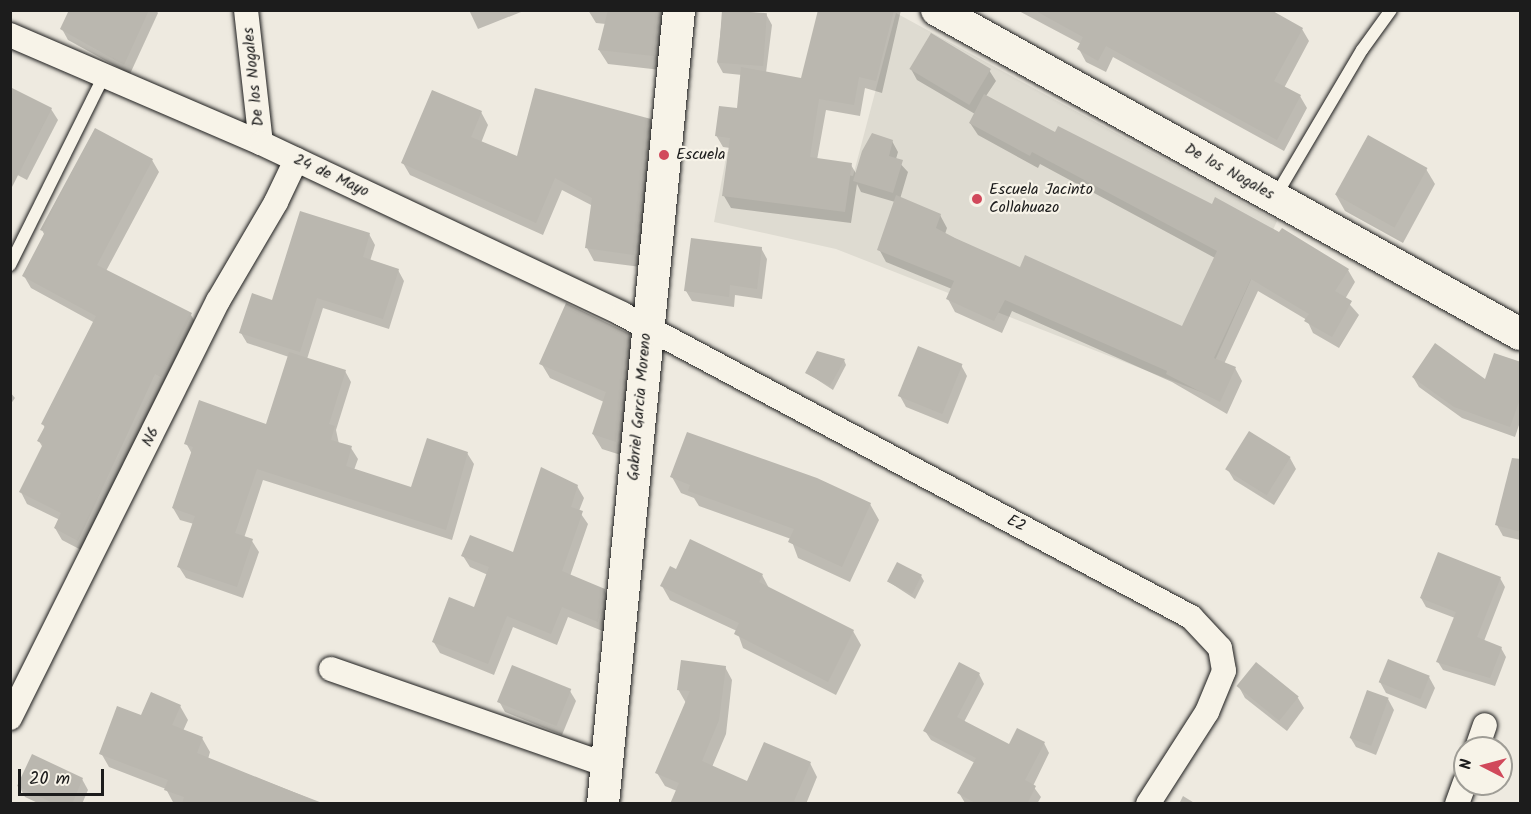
<!DOCTYPE html>
<style>
body{margin:0}
#map{position:relative;width:1531px;height:814px;overflow:hidden;background:#eeeae0;font-family:Kalam,sans-serif}
div>[style]{position:absolute}
.built>*{inset:0;background:#dedbd1}
.shadow>*{inset:0;background:#0003}
.building>*{inset:0;background:#bab7af;transform-origin:0 0}
.roads{filter:drop-shadow(0 0 2px #1c1c1c) drop-shadow(0 0 2px #1c1c1c)}
.service>*{height:12px;margin:-6px;padding:0 6px;transform-origin:6px;border-radius:6px;background:#f7f3e8}
.minor>*{height:24px;margin:-12px;padding:0 12px;transform-origin:12px;border-radius:12px;background:#f7f3e8}
.tertiary>*{height:32px;margin:-16px;padding:0 16px;transform-origin:16px;border-radius:16px;background:#f7f3e8}
.dots>*{width:16px;height:16px;translate:-50% -50%;box-sizing:border-box;border:3px solid #f7f3e8;border-radius:50%}
span{translate:-50% -50%;white-space:nowrap;text-align:center;line-height:1.15;-webkit-text-stroke:4.5px #f7f3e8;paint-order:stroke}
.street-label{font-size:16px;color:#1c1c1c}
.poi-label{font-size:16px;color:#1c1c1c}
.left{translate:0 -50%;text-align:left}
.frame{position:absolute;inset:0;border:12px solid #1c1c1c;pointer-events:none}
.north{position:absolute;left:1453px;top:736px;width:60px;height:60px;box-sizing:border-box;background:#f7f3e8;border:2px solid #9f9d96;border-radius:50%;rotate:276deg;font-size:16px;font-weight:700;line-height:24px;text-align:center;color:#1c1c1c}
.north::after{content:'';display:block;margin:auto;width:21px;height:27px;background:#d1495b;clip-path:polygon(50% 0,100% 100%,50% 72%,0 100%)}
.scale{position:absolute;left:18px;top:769px;width:86px;height:27px;box-sizing:border-box;border:3px solid #1c1c1c;border-top:0;padding-left:8px;font-size:18px;line-height:21px;white-space:nowrap;color:#1c1c1c;-webkit-text-stroke:4px #f7f3e8;paint-order:stroke}
</style>
<div id="map">
<div class="built">
<div style="clip-path:polygon(896px 13px,1277px 221px,1201px 392px,836px 249px,714px 222px,727px 152px,853px 176px)"></div>
</div>
<div class="shadow">
<div style="clip-path:polygon(70px 10px,156px 10px,158px 13px,130px 74px,68px 40px,62px 29px)"></div>
<div style="clip-path:polygon(469px 10px,526px 10px,478px 29px)"></div>
<div style="clip-path:polygon(588px 10px,669px 10px,661px 70px,608px 64px,599px 50px,606px 24px,596px 23px)"></div>
<div style="clip-path:polygon(723px 10px,766px 14px,772px 25px,766px 73px,802px 79px,820px 10px,901px 10px,882px 93px,865px 88px,860px 116px,826px 110px,817px 160px,851px 165px,857px 175px,892px 141px,898px 152px,896px 159px,908px 172px,900px 199px,940px 215px,947px 228px,945px 234px,1021px 269px,1182px 328px,1215px 258px,1040px 164px,1038px 168px,978px 135px,970px 123px,975px 114px,917px 80px,911px 69px,989px 70px,996px 81px,986px 96px,1056px 134px,1348px 270px,1355px 282px,1345px 299px,1359px 315px,1339px 348px,1313px 333px,1307px 320px,1258px 291px,1224px 364px,1235px 368px,1242px 381px,1227px 414px,1172px 382px,1012px 311px,1002px 333px,955px 312px,948px 299px,952px 289px,886px 262px,879px 249px,895px 202px,861px 192px,857px 184px,851px 223px,731px 208px,724px 196px,730px 148px,723px 147px,716px 135px,738px 110px,742px 75px,723px 73px,717px 62px)"></div>
<div style="clip-path:polygon(1017px 10px,1267px 10px,1302px 29px,1309px 41px,1284px 88px,1300px 96px,1307px 108px,1284px 151px,1113px 57px,1106px 72px,1086px 62px,1079px 49px,1081px 44px)"></div>
<div style="clip-path:polygon(12px 89px,51px 109px,58px 120px,27px 180px,10px 171px)"></div>
<div style="clip-path:polygon(481px 112px,488px 125px,481px 143px,518px 158px,650px 120px,657px 133px,641px 267px,594px 261px,587px 248px,593px 206px,562px 190px,543px 235px,410px 175px,403px 163px)"></div>
<div style="clip-path:polygon(152px 160px,159px 172px,106px 271px,191px 315px,198px 327px,168px 388px,162px 385px,85px 552px,62px 540px,55px 528px,60px 520px,27px 504px,21px 492px,43px 448px,39px 441px,45px 428px,43px 424px,95px 323px,31px 288px,24px 276px,45px 236px,42px 230px)"></div>
<div style="clip-path:polygon(1426px 169px,1435px 184px,1403px 243px,1345px 211px,1336px 195px)"></div>
<div style="clip-path:polygon(369px 234px,375px 245px,370px 261px,398px 270px,404px 281px,389px 329px,323px 308px,307px 359px,345px 371px,351px 382px,336px 430px,339px 444px,351px 448px,358px 459px,354px 470px,412px 489px,467px 453px,474px 464px,452px 540px,263px 480px,244px 538px,252px 541px,259px 552px,243px 598px,186px 578px,179px 567px,194px 524px,180px 520px,173px 508px,192px 454px,186px 443px,267px 425px,289px 357px,247px 343px,241px 333px,273px 301px)"></div>
<div style="clip-path:polygon(761px 248px,767px 259px,762px 299px,735px 295px,734px 307px,692px 301px,686px 291px)"></div>
<div style="clip-path:polygon(629px 335px,638px 351px,624px 456px,602px 449px,593px 434px,604px 402px,550px 378px,541px 363px)"></div>
<div style="clip-path:polygon(844px 360px,846px 365px,833px 390px,807px 373px)"></div>
<div style="clip-path:polygon(1520px 364px,1520px 422px,1515px 437px,1462px 418px,1419px 387px,1413px 377px,1486px 382px)"></div>
<div style="clip-path:polygon(961px 365px,967px 376px,948px 424px,906px 407px,900px 396px)"></div>
<div style="clip-path:polygon(10px 392px,15px 398px,10px 405px)"></div>
<div style="clip-path:polygon(1290px 458px,1296px 469px,1274px 505px,1234px 480px,1228px 470px)"></div>
<div style="clip-path:polygon(672px 477px,870px 504px,879px 520px,850px 582px,798px 558px,791px 539px,699px 506px,694px 498px,681px 493px)"></div>
<div style="clip-path:polygon(577px 486px,584px 498px,579px 511px,588px 524px,570px 576px,604px 590px,611px 602px,605px 632px,568px 617px,557px 645px,513px 627px,494px 675px,440px 653px,433px 641px,474px 609px,488px 575px,470px 567px,463px 556px,514px 554px)"></div>
<div style="clip-path:polygon(1520px 488px,1520px 540px,1503px 536px,1497px 525px)"></div>
<div style="clip-path:polygon(762px 575px,770px 590px,853px 631px,861px 645px,836px 695px,743px 648px,737px 631px,670px 600px,662px 586px)"></div>
<div style="clip-path:polygon(921px 576px,924px 581px,915px 599px,889px 582px)"></div>
<div style="clip-path:polygon(1500px 578px,1505px 587px,1484px 641px,1501px 648px,1506px 657px,1495px 686px,1443px 670px,1438px 662px,1455px 618px,1426px 607px,1421px 598px)"></div>
<div style="clip-path:polygon(725px 667px,732px 680px,726px 734px,712px 767px,748px 783px,810px 763px,817px 777px,806px 804px,671px 804px,677px 791px,665px 786px,657px 773px,686px 703px,678px 689px)"></div>
<div style="clip-path:polygon(979px 674px,984px 684px,964px 722px,1009px 746px,1044px 743px,1049px 753px,1033px 786px,1041px 797px,1037px 804px,965px 803px,959px 793px,975px 763px,931px 740px,925px 731px)"></div>
<div style="clip-path:polygon(1429px 677px,1435px 688px,1426px 709px,1386px 693px,1380px 682px)"></div>
<div style="clip-path:polygon(1239px 687px,1298px 698px,1304px 708px,1287px 731px,1245px 698px)"></div>
<div style="clip-path:polygon(570px 691px,576px 701px,562px 735px,505px 712px,499px 701px)"></div>
<div style="clip-path:polygon(1388px 699px,1394px 710px,1376px 755px,1356px 747px,1350px 737px)"></div>
<div style="clip-path:polygon(180px 706px,188px 720px,183px 731px,202px 738px,210px 752px,208px 759px,325px 804px,174px 804px,166px 789px,109px 767px,101px 753px,142px 717px)"></div>
<div style="clip-path:polygon(82px 779px,88px 790px,82px 804px,40px 804px,25px 797px,19px 786px)"></div>
<div style="clip-path:polygon(1183px 796px,1196px 804px,1179px 804px)"></div>
</div>
<div class="building">
<div style="clip-path:polygon(69px 10px,149px 10px,124px 65px,60px 29px)"></div>
<div style="clip-path:polygon(608px 10px,660px 10px,654px 56px,598px 50px)"></div>
<div style="left:722px;top:10px;width:45px;height:53px;rotate:4deg"></div>
<div style="clip-path:polygon(818px 10px,894px 10px,876px 81px,859px 77px,854px 105px,819px 99px,810px 157px,852px 163px,845px 212px,722px 196px,730px 138px,715px 136px,719px 106px,737px 108px,741px 67px,801px 78px)"></div>
<div style="clip-path:polygon(1034px 10px,1271px 10px,1303px 28px,1274px 81px,1301px 95px,1277px 140px,1106px 46px,1098px 61px,1077px 49px,1083px 37px)"></div>
<div style="left:931px;top:33px;width:70px;height:42px;rotate:31deg"></div>
<div style="clip-path:polygon(10px 87px,52px 108px,10px 191px)"></div>
<div style="clip-path:polygon(535px 88px,651px 119px,634px 255px,585px 248px,592px 198px,555px 178px,536px 223px,401px 163px,432px 90px,482px 111px,471px 137px,517px 156px)"></div>
<div style="clip-path:polygon(984px 94px,1055px 132px,1058px 126px,1212px 204px,1215px 197px,1279px 232px,1282px 228px,1349px 269px,1335px 291px,1352px 301px,1332px 337px,1304px 321px,1309px 314px,1251px 279px,1214px 358px,1236px 367px,1220px 402px,1166px 374px,1167px 371px,1005px 300px,994px 321px,946px 299px,954px 281px,877px 250px,896px 195px,941px 214px,936px 228px,955px 238px,1020px 267px,1025px 255px,1182px 326px,1217px 251px,1032px 152px,1030px 156px,969px 123px)"></div>
<div style="clip-path:polygon(95px 128px,153px 159px,97px 265px,192px 313px,161px 377px,155px 374px,78px 541px,54px 528px,61px 513px,19px 492px,43px 444px,37px 441px,45px 426px,41px 424px,96px 316px,22px 276px,45px 232px,40px 230px)"></div>
<div style="clip-path:polygon(872px 133px,893px 140px,889px 156px,903px 160px,893px 193px,853px 181px,862px 151px)"></div>
<div style="left:1368px;top:135px;width:68px;height:68px;rotate:29deg"></div>
<div style="clip-path:polygon(300px 211px,370px 233px,363px 257px,399px 269px,383px 319px,317px 298px,300px 352px,239px 333px,252px 293px,272px 300px)"></div>
<div style="clip-path:polygon(691px 238px,762px 247px,757px 289px,730px 285px,729px 297px,684px 291px)"></div>
<div style="clip-path:polygon(566px 303px,630px 334px,616px 442px,592px 434px,606px 392px,539px 364px)"></div>
<div style="clip-path:polygon(1435px 343px,1485px 379px,1494px 353px,1521px 362px,1521px 396px,1510px 427px,1454px 407px,1412px 377px)"></div>
<div style="left:918px;top:346px;width:48px;height:54px;rotate:22deg"></div>
<div style="clip-path:polygon(817px 351px,845px 359px,830px 386px,805px 373px)"></div>
<div style="clip-path:polygon(289px 352px,346px 370px,329px 424px,335px 426px,331px 440px,352px 446px,346px 466px,411px 487px,427px 438px,468px 452px,446px 530px,257px 469px,235px 533px,253px 539px,237px 587px,177px 567px,195px 516px,172px 508px,193px 447px,184px 444px,199px 400px,266px 424px)"></div>
<div style="left:1249px;top:431px;width:49px;height:45px;rotate:32deg"></div>
<div style="clip-path:polygon(687px 432px,817px 478px,871px 503px,842px 567px,788px 542px,794px 529px,688px 491px,690px 485px,670px 477px)"></div>
<div style="clip-path:polygon(1512px 458px,1521px 459px,1521px 532px,1495px 525px)"></div>
<div style="clip-path:polygon(541px 467px,578px 485px,571px 507px,583px 511px,562px 571px,605px 589px,598px 622px,562px 607px,551px 634px,507px 616px,488px 664px,432px 642px,449px 597px,474px 607px,489px 567px,461px 556px,470px 535px,513px 552px)"></div>
<div style="clip-path:polygon(690px 539px,763px 574px,759px 582px,854px 630px,828px 682px,734px 634px,739px 623px,660px 586px,670px 566px,676px 569px)"></div>
<div style="clip-path:polygon(1438px 552px,1501px 577px,1477px 637px,1502px 647px,1490px 678px,1436px 662px,1456px 612px,1420px 598px)"></div>
<div style="left:897px;top:562px;width:28px;height:22px;rotate:27deg"></div>
<div style="left:1388px;top:659px;width:45px;height:25px;rotate:22deg"></div>
<div style="clip-path:polygon(681px 660px,726px 666px,719px 720px,702px 761px,747px 781px,764px 742px,811px 762px,794px 801px,799px 804px,670px 804px,679px 783px,655px 773px,690px 691px,677px 690px)"></div>
<div style="clip-path:polygon(959px 662px,980px 673px,957px 717px,1009px 744px,1017px 728px,1045px 742px,1025px 780px,1036px 786px,1027px 804px,977px 804px,957px 793px,976px 758px,923px 731px)"></div>
<div style="left:1256px;top:662px;width:55px;height:31px;rotate:39deg"></div>
<div style="left:512px;top:665px;width:64px;height:40px;rotate:22deg"></div>
<div style="left:1367px;top:690px;width:23px;height:51px;rotate:20deg"></div>
<div style="clip-path:polygon(151px 692px,181px 705px,172px 725px,203px 737px,197px 753px,323px 804px,182px 804px,184px 797px,164px 790px,168px 780px,99px 754px,117px 706px,141px 715px)"></div>
<div style="clip-path:polygon(32px 754px,83px 778px,72px 804px,55px 804px,17px 786px)"></div>
</div>
<div class="roads">
<div class="service">
<div style="left:1275px;top:197px;width:171px;rotate:-59.4deg"></div>
<div style="left:1362px;top:50px;width:49px;rotate:-54.1deg"></div>
<div style="left:10px;top:265px;width:211px;rotate:-63.6deg"></div>
</div>
<div class="minor">
<div style="left:246px;top:10px;width:134px;rotate:83.6deg"></div>
<div style="left:10px;top:35px;width:273px;rotate:23.3deg"></div>
<div style="left:261px;top:143px;width:399px;rotate:25.3deg"></div>
<div style="left:622px;top:314px;width:645px;rotate:28.04deg"></div>
<div style="left:1191px;top:617px;width:42px;rotate:46.9deg"></div>
<div style="left:1220px;top:648px;width:23px;rotate:80deg"></div>
<div style="left:1224px;top:671px;width:44px;rotate:112.5deg"></div>
<div style="left:1207px;top:712px;width:109px;rotate:122.7deg"></div>
<div style="left:331px;top:669px;width:291px;rotate:19.2deg"></div>
<div style="left:10px;top:718px;width:466px;rotate:-63.5deg"></div>
<div style="left:218px;top:301px;width:115px;rotate:-59.6deg"></div>
<div style="left:276px;top:202px;width:47px;rotate:-64.5deg"></div>
<div style="left:1477px;top:748px;width:24px;rotate:-71deg"></div>
<div style="left:1457px;top:804px;width:23px;rotate:-70deg"></div>
</div>
<div class="tertiary">
<div style="left:937px;top:10px;width:667px;rotate:29.06deg"></div>
<div style="left:603px;top:804px;width:798px;rotate:-84.53deg"></div>
</div>
</div>
<div class="dots">
<div style="left:664px;top:155px;background:#d1495b"></div>
<div style="left:977px;top:199px;background:#d1495b"></div>
</div>
<div class="street-label">
<span style="left:254px;top:77px;rotate:-96deg">De los Nogales</span>
<span style="left:1229px;top:172px;rotate:29deg">De los Nogales</span>
<span style="left:331px;top:176px;rotate:25deg">24 de Mayo</span>
<span style="left:640px;top:407px;rotate:-85deg">Gabriel Garcia Moreno</span>
<span style="left:151px;top:437px;rotate:-64deg">N6</span>
<span style="left:1016px;top:524px;rotate:28deg">E2</span>
</div>
<div class="poi-label">
<span class="left" style="left:676px;top:155px">Escuela</span>
<span class="left" style="left:989px;top:199px">Escuela Jacinto<br>Collahuazo</span>
</div>
<div class="frame"></div>
<div class="north">N</div>
<div class="scale">20 m</div>
</div>
